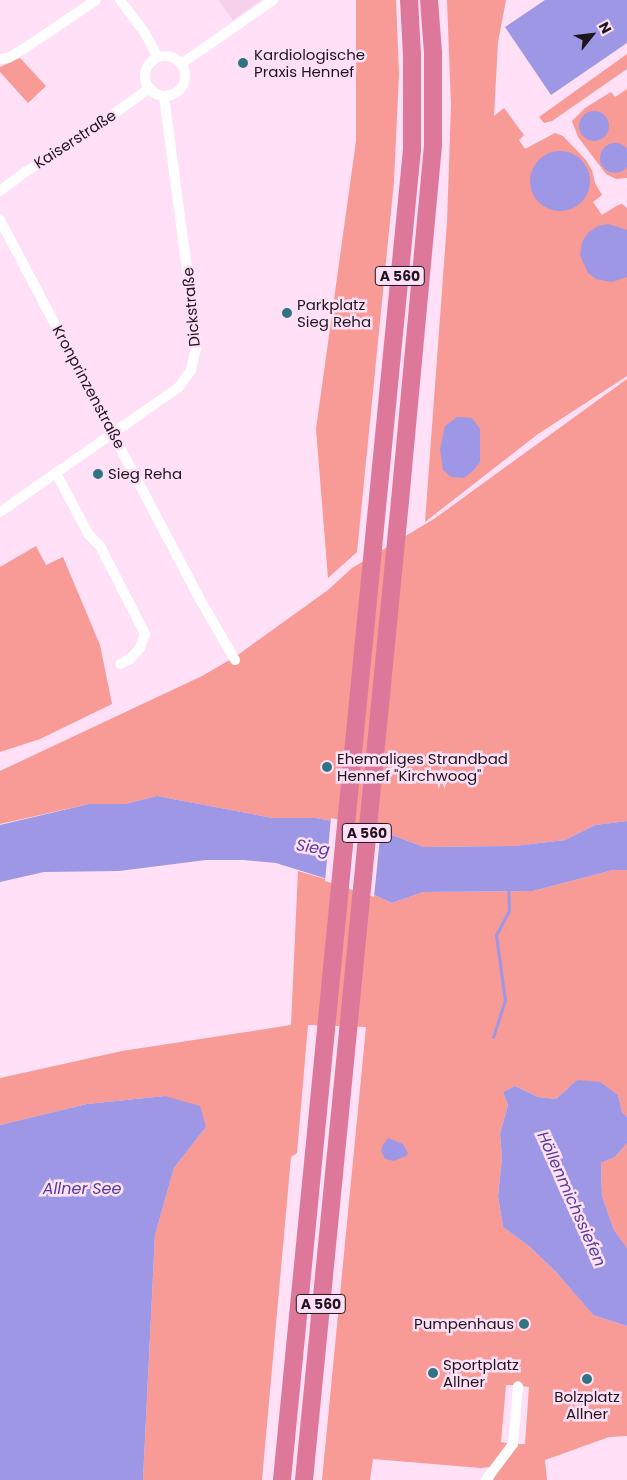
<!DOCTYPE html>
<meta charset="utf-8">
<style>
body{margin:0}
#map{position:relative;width:627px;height:1480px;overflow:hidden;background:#ffe0f6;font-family:Poppins,sans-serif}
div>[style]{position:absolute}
.built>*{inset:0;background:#f6d1ec}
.green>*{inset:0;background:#f89a95}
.water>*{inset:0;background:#9d97e6}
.round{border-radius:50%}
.pier>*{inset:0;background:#ffe0f6}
.stream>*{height:3px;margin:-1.5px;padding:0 1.5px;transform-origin:1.5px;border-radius:1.5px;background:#9d97e6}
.street>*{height:10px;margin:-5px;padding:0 5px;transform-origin:5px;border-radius:5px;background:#fff}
.street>.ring{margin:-5px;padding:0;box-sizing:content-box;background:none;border:10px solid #fff;border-radius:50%}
.highway>*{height:18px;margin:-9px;padding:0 9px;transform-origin:9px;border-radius:9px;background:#de789b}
.dots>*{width:14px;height:14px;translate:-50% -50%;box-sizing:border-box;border:2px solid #ffe0f6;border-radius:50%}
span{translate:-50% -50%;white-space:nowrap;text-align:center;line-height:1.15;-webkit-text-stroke:5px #ffe0f6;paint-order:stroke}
.shield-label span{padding:1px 4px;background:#ffe0f6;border:1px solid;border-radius:4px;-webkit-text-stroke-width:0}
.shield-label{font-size:14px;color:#1f151d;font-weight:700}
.poi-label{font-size:15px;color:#1f151d}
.left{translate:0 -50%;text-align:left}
.right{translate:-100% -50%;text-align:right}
.street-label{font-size:15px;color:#1f151d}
.water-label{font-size:16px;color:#503f9c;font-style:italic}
.north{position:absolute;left:567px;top:10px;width:50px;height:50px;-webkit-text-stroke:4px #ffe0f6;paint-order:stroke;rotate:61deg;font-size:14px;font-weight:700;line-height:20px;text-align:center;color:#1f151d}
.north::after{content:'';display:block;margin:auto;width:18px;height:22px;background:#1f151d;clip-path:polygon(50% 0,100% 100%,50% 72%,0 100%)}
</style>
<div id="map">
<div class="built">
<div style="clip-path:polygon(218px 0,261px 0,233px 20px)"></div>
</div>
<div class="green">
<div style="clip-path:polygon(356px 0,396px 0,399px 74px,394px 181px,357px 552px,328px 578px,316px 429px,356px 141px)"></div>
<div style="clip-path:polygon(447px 0,506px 0,498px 42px,494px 116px,504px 108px,524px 135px,519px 140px,525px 149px,555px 133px,563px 136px,586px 160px,592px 170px,595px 183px,602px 195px,593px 202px,602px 215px,618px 205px,622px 204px,627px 208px,627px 376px,538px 434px,425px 522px,447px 222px,451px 106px)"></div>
<div style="clip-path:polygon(627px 54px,627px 69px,552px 121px,544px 123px,539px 117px)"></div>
<div style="clip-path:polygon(20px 58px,46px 86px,28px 103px,0 72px,0 67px)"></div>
<div style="clip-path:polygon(627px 89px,627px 178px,616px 179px,606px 174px,578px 137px,572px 121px,585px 108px,611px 92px,615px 97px)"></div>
<div style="clip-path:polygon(627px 379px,627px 821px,595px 825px,565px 840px,514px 846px,424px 847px,376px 829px,316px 818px,273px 818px,157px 796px,125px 804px,89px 804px,0 824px,0 771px,202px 676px,235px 657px,328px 590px,352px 568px,434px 519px)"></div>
<div style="clip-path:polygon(36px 546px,46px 565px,63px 557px,100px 645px,112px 704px,40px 739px,0 752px,0 567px)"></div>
<div style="clip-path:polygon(evenodd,613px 870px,627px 870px,627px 1117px,622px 1112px,618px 1095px,577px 1080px,556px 1099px,538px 1097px,515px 1086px,503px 1092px,508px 1105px,500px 1134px,502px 1158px,498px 1196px,503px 1227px,529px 1246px,556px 1272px,593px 1315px,627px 1326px,627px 1436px,609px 1437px,545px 1460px,547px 1480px,493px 1480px,498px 1466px,481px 1468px,373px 1459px,370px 1480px,322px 1480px,366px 1027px,308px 1025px,297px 1153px,291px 1157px,262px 1480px,143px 1480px,155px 1235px,174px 1168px,206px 1127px,165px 1096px,87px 1104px,0 1125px,0 1078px,122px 1051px,291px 1025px,298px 871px,366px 891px,392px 903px,423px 892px,533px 891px,613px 870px,506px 1385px,515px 1385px,511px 1444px,501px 1442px,506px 1385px,613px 870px,520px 1386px,529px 1387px,525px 1444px,515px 1444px,520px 1386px)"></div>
<div style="clip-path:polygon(627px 1143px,627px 1248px,614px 1230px,602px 1196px,601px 1163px,615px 1157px)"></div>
</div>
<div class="water">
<div style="clip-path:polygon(545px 0,627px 0,627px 43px,551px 95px,505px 27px)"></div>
<div class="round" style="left:579px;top:111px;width:30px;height:30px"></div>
<div class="round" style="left:600px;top:143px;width:30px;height:30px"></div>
<div class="round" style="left:530px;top:151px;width:60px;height:60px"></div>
<div style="clip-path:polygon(608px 224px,627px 230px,627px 277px,612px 282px,596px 279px,588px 273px,580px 255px,582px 242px,588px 233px,598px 226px)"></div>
<div style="clip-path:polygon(457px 417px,472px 418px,480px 429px,480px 462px,473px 471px,464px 478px,451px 477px,443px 470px,440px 449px,445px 426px)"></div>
<div style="clip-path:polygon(157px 796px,273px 818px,316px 818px,376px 829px,424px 847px,514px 846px,565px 840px,595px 825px,627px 821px,627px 870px,613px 870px,533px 891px,423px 892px,392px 903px,366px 891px,276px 863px,244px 860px,206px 860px,119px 871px,44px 872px,0 882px,0 825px,89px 804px,125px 804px)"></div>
<div style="clip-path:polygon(577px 1080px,600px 1082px,618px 1095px,622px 1112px,627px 1117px,627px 1143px,615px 1157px,601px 1163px,602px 1196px,614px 1230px,627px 1248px,627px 1326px,593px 1315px,556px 1272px,529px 1246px,503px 1227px,498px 1196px,502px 1158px,500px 1134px,508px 1105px,503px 1092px,515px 1086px,538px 1097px,556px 1099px)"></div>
<div style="clip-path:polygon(165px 1096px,200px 1106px,206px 1127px,174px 1168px,155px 1235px,143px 1480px,0 1480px,0 1125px,87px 1104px)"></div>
<div style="clip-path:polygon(388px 1138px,403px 1144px,408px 1153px,406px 1156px,394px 1161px,385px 1159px,381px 1151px,383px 1145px)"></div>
</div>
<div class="pier">
<div style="clip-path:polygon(331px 818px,381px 828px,374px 897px,325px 881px)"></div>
</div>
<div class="stream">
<div style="left:493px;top:1037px;width:39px;rotate:-72deg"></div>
<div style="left:505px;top:1000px;width:66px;rotate:-97.9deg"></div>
<div style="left:496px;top:935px;width:27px;rotate:-62deg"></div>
<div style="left:509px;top:911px;width:23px;rotate:-92deg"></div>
</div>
<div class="street">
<div style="left:120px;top:0;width:41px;rotate:52.9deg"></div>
<div style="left:145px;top:33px;width:27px;rotate:62deg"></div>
<div class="ring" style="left:145px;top:56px;width:30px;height:30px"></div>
<div style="left:0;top:59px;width:8px;rotate:-7deg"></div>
<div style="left:8px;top:58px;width:16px;rotate:-30deg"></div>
<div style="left:22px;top:50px;width:89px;rotate:-34deg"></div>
<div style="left:181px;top:64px;width:112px;rotate:-34.8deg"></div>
<div style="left:0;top:191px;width:31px;rotate:-37deg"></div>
<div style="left:25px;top:172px;width:49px;rotate:-30.8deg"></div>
<div style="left:67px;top:147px;width:102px;rotate:-35.4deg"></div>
<div style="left:0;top:220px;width:425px;rotate:62.2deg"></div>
<div style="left:198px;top:596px;width:74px;rotate:60deg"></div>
<div style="left:56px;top:473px;width:70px;rotate:62deg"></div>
<div style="left:89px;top:535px;width:16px;rotate:45deg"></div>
<div style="left:100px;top:546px;width:99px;rotate:62.9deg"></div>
<div style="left:145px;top:634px;width:15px;rotate:110deg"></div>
<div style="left:140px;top:648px;width:15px;rotate:132deg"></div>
<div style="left:130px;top:659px;width:11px;rotate:153deg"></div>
<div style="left:0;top:512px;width:218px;rotate:-34.9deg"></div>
<div style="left:179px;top:387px;width:21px;rotate:-55deg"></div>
<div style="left:191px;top:370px;width:27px;rotate:-77deg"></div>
<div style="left:197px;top:344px;width:250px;rotate:-97.6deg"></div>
<div style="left:486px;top:1480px;width:45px;rotate:-53.1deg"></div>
<div style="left:513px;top:1444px;width:58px;rotate:-85.1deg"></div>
</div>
<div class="highway">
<div style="left:282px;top:1480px;width:1337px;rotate:-84.42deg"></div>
<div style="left:412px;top:149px;width:94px;rotate:-90deg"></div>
<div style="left:412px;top:55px;width:55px;rotate:-93.1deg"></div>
<div style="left:304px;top:1480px;width:984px;rotate:-84.4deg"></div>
<div style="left:400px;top:501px;width:359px;rotate:-84.7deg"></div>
<div style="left:433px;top:144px;width:91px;rotate:-90deg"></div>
<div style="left:433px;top:53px;width:53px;rotate:-94.3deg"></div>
</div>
<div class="dots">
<div style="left:243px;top:63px;background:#307483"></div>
<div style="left:287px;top:313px;background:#307483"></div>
<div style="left:98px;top:474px;background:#307483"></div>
<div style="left:327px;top:767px;background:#307483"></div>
<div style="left:524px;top:1324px;background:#307483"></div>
<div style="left:433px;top:1373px;background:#307483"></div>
<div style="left:587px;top:1379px;background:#307483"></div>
</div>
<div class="shield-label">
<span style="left:400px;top:276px">A 560</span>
<span style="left:367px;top:833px">A 560</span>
<span style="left:321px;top:1304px">A 560</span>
</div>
<div class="poi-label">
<span class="left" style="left:254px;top:63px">Kardiologische<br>Praxis Hennef</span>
<span class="left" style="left:297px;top:313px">Parkplatz<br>Sieg Reha</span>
<span class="left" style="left:108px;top:474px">Sieg Reha</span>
<span class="left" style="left:337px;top:767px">Ehemaliges Strandbad<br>Hennef "Kirchwoog"</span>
<span class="right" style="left:514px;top:1324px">Pumpenhaus</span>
<span class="left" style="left:443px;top:1373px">Sportplatz<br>Allner</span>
<span style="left:587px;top:1405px">Bolzplatz<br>Allner</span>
</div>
<div class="street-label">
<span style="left:75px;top:139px;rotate:-33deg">Kaiserstraße</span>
<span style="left:191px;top:307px;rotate:-95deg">Dickstraße</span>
<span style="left:89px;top:387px;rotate:62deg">Kronprinzenstraße</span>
</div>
<div class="water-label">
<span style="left:313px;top:848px;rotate:9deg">Sieg</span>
<span style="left:82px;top:1189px">Allner See</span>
<span style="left:571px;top:1199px;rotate:66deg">Höllenmichssiefen</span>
</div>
<div class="north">N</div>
</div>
